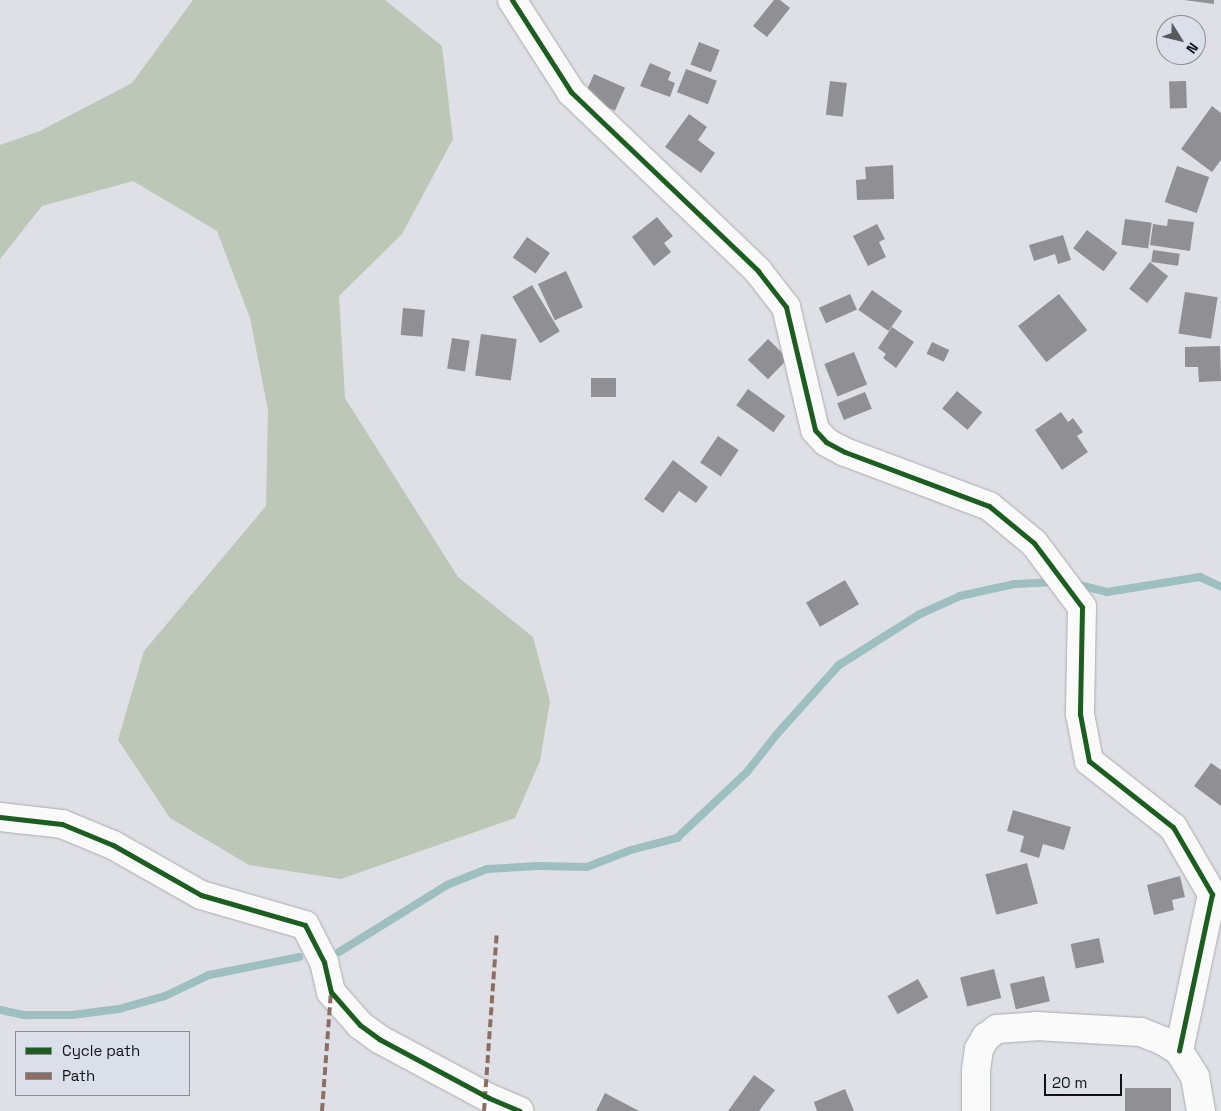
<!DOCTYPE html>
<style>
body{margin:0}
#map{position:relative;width:1221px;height:1111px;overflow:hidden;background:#dee0e6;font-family:"Space Grotesk",sans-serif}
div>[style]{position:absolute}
.forest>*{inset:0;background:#bcc7b7}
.stream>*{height:8px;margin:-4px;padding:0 4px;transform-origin:4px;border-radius:4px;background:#9ebfc0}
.building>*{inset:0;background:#908f93;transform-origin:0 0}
.roads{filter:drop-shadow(0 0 1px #a9abaf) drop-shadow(0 0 1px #a9abaf)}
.minor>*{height:28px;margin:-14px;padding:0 14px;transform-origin:14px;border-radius:14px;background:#fafafb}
.quiet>*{height:4px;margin-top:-2px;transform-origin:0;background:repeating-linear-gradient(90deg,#8d6e63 0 8px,transparent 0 12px)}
.cycleway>*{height:5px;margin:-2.5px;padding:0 2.5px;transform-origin:2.5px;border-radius:2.5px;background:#1b5e20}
span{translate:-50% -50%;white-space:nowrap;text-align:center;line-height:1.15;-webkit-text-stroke:5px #dbdfe9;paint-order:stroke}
.legend{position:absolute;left:15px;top:1031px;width:175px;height:65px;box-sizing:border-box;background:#dbdfe9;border:1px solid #8a8d94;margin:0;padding:6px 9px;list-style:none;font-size:15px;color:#101115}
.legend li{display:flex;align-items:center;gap:10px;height:25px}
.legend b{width:25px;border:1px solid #8a8d94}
.north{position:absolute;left:1156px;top:15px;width:50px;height:50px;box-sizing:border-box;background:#dbdfe9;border:1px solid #8a8d94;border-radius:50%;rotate:126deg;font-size:14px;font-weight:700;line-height:20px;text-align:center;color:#101115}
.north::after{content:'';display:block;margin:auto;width:18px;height:22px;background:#58595e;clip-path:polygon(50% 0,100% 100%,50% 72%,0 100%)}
.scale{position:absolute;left:1044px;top:1074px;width:78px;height:22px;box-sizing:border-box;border:2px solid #101115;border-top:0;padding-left:6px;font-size:15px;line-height:18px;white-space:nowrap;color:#101115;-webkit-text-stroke:4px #dbdfe9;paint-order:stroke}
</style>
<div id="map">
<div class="forest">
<div style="clip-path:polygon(385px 0,442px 46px,453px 139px,402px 234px,339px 296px,345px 398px,458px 577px,533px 637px,550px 701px,540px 761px,515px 818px,341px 879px,249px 865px,170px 818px,118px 740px,144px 651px,266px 506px,268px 410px,250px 318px,217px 231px,133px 181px,42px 206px,0 259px,0 145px,40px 131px,132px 83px,193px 0)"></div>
</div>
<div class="stream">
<div style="left:1075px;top:584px;width:33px;rotate:14deg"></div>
<div style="left:1107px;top:592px;width:94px;rotate:-9.2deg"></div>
<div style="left:1200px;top:577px;width:23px;rotate:25deg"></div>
<div style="left:339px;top:952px;width:127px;rotate:-31.8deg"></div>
<div style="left:447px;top:885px;width:43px;rotate:-21.8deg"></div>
<div style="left:487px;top:869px;width:51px;rotate:-3.4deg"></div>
<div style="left:538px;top:866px;width:49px;rotate:1.2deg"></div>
<div style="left:587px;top:867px;width:47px;rotate:-21.1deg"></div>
<div style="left:631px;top:850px;width:48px;rotate:-14.6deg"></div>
<div style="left:677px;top:838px;width:96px;rotate:-43.3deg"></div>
<div style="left:747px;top:772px;width:48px;rotate:-51.7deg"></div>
<div style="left:777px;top:734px;width:93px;rotate:-48.1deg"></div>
<div style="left:839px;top:665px;width:93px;rotate:-32.3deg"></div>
<div style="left:918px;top:615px;width:46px;rotate:-24.3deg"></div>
<div style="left:960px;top:596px;width:55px;rotate:-12.5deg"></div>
<div style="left:1014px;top:584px;width:42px;rotate:-2.7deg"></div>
<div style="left:0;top:1010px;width:25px;rotate:12deg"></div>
<div style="left:24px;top:1015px;width:48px"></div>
<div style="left:72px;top:1015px;width:47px;rotate:-7.3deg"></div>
<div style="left:119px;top:1009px;width:48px;rotate:-15.8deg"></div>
<div style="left:165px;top:996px;width:49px;rotate:-25.5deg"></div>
<div style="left:209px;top:975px;width:92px;rotate:-11.3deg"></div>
</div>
<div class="building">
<div style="clip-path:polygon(774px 0,780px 0,790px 8px,767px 37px,753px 26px)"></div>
<div style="clip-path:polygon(1184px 0,1214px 0,1214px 4px)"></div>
<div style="left:699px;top:42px;width:22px;height:24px;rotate:21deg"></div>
<div style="clip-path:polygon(650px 63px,671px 72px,668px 80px,675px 83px,670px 97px,640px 86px)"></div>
<div style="left:686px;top:69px;width:33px;height:25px;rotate:21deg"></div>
<div style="left:594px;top:74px;width:34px;height:25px;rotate:24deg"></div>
<div style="left:830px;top:81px;width:17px;height:34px;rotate:7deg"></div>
<div style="left:1186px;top:81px;width:27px;height:17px;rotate:88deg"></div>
<div style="clip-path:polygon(1212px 106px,1221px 113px,1221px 160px,1212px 172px,1181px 149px)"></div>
<div style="clip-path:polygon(689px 114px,707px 127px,698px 140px,715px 153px,701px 173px,665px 147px)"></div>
<div style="clip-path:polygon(893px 165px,894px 199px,857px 200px,856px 180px,866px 179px,865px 167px)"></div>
<div style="left:1177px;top:166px;width:34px;height:38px;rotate:19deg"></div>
<div style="clip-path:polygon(657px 217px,673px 236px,664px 243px,671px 252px,654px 266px,632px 237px)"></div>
<div style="left:1125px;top:219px;width:27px;height:26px;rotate:8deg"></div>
<div style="clip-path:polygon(1168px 219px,1194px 222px,1190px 251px,1150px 245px,1153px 224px,1167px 226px)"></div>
<div style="clip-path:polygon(877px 224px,885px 239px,879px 242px,886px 257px,868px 266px,853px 236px)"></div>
<div style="left:1087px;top:230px;width:38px;height:23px;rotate:37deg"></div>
<div style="clip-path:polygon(1063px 235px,1071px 260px,1058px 264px,1055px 254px,1034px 261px,1029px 245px)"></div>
<div style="left:527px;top:237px;width:28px;height:25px;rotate:35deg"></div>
<div style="left:1153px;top:250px;width:27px;height:12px;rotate:8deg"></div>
<div style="left:1150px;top:262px;width:23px;height:34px;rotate:38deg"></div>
<div style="left:566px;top:271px;width:40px;height:31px;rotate:65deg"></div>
<div style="left:532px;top:285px;width:54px;height:23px;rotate:59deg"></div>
<div style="left:872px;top:290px;width:37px;height:24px;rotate:35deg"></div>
<div style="left:1185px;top:292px;width:33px;height:42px;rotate:9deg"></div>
<div style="left:850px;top:294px;width:17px;height:34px;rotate:66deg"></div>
<div style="left:1059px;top:294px;width:46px;height:52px;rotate:52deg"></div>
<div style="left:403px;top:308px;width:22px;height:27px;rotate:5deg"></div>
<div style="clip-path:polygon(892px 327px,914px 342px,896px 368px,883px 358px,886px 354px,878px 348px)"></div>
<div style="left:481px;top:334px;width:36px;height:42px;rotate:8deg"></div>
<div style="left:452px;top:338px;width:18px;height:31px;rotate:9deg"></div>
<div style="left:768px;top:339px;width:28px;height:29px;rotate:44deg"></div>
<div style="left:932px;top:342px;width:19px;height:13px;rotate:25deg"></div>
<div style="clip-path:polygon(1220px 346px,1221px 381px,1199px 382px,1198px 367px,1185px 367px,1185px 347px)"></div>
<div style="left:854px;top:352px;width:35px;height:32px;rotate:68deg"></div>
<div style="left:591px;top:378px;width:25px;height:19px"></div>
<div style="left:748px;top:389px;width:46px;height:20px;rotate:36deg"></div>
<div style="left:957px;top:391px;width:33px;height:23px;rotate:40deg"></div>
<div style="left:865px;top:392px;width:18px;height:30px;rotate:68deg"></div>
<div style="clip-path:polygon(1061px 412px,1068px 422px,1073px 418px,1083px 432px,1077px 436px,1088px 452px,1062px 470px,1035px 430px)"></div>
<div style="left:718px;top:436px;width:25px;height:32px;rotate:34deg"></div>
<div style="clip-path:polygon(673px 460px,708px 487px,696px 503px,679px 491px,663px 513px,644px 499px)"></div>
<div style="left:845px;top:580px;width:28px;height:45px;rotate:60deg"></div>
<div style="clip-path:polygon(1211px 763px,1221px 770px,1221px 806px,1194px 786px)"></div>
<div style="clip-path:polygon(1013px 810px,1071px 827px,1064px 850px,1043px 844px,1039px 858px,1020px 852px,1024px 836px,1007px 831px)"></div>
<div style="left:1027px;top:863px;width:42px;height:43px;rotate:75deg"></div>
<div style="clip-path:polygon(1180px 876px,1185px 897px,1172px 900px,1174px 910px,1154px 915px,1147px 885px)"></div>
<div style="left:1099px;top:938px;width:25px;height:29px;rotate:78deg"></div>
<div style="left:994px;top:969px;width:30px;height:35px;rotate:76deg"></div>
<div style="left:1044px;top:976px;width:26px;height:35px;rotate:77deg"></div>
<div style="left:918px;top:979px;width:21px;height:35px;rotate:61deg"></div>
<div style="clip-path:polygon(754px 1075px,775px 1090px,759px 1111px,728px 1111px)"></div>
<div style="left:1171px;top:1088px;width:23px;height:46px;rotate:90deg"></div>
<div style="clip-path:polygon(845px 1089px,854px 1111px,817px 1111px,814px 1102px)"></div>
<div style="clip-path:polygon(605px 1093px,639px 1111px,596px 1111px)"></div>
</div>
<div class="roads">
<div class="minor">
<div style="left:512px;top:0;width:109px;rotate:57.3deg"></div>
<div style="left:571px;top:92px;width:259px;rotate:43.7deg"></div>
<div style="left:758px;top:271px;width:46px;rotate:52.1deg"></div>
<div style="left:786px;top:307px;width:126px;rotate:76.7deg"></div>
<div style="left:815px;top:430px;width:16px;rotate:47deg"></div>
<div style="left:826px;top:442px;width:21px;rotate:28deg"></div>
<div style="left:845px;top:452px;width:154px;rotate:20.6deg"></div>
<div style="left:989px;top:506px;width:58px;rotate:39.4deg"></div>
<div style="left:1034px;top:543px;width:80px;rotate:53.1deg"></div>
<div style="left:1082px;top:607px;width:107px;rotate:91.1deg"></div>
<div style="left:1080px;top:714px;width:48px;rotate:79.2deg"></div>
<div style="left:1089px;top:761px;width:107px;rotate:38.2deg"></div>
<div style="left:1173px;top:827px;width:78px;rotate:59.8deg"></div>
<div style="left:1212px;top:894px;width:160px;rotate:101.9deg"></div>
<div style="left:0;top:817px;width:62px;rotate:6.4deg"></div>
<div style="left:62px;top:824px;width:55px;rotate:22.4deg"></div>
<div style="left:113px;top:845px;width:101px;rotate:29.6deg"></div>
<div style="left:201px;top:895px;width:108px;rotate:16.1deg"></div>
<div style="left:305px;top:925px;width:42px;rotate:62.8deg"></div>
<div style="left:324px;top:962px;width:31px;rotate:77deg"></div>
<div style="left:331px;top:992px;width:44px;rotate:48.7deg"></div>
<div style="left:360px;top:1025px;width:24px;rotate:36deg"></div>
<div style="left:379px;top:1039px;width:125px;rotate:28.2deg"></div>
<div style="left:489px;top:1098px;width:33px;rotate:23deg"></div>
<div style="left:976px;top:1111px;width:41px;rotate:-90deg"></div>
<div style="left:976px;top:1070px;width:21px;rotate:-82deg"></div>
<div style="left:979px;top:1049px;width:14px;rotate:-60deg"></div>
<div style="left:986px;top:1037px;width:14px;rotate:-36deg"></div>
<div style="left:997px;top:1029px;width:39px;rotate:-4deg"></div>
<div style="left:1036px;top:1026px;width:105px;rotate:3.3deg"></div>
<div style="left:1141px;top:1032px;width:24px;rotate:22deg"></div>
<div style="left:1163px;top:1041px;width:19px;rotate:32deg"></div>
<div style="left:1179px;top:1051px;width:31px;rotate:58deg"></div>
<div style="left:1195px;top:1077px;width:35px;rotate:80deg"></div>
</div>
</div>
<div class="quiet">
<div style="left:322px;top:1111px;width:119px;rotate:-85.7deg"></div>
<div style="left:484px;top:1111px;width:180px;rotate:-85.9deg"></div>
</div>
<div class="cycleway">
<div style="left:512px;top:0;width:109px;rotate:57.3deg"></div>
<div style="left:571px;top:92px;width:259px;rotate:43.7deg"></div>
<div style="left:758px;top:271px;width:46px;rotate:52.1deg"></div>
<div style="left:786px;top:307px;width:126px;rotate:76.7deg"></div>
<div style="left:815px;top:430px;width:16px;rotate:47deg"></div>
<div style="left:826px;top:442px;width:21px;rotate:28deg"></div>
<div style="left:845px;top:452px;width:154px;rotate:20.6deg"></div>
<div style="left:989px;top:506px;width:58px;rotate:39.4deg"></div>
<div style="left:1034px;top:543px;width:80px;rotate:53.1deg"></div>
<div style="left:1082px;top:607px;width:107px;rotate:91.1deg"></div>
<div style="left:1080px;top:714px;width:48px;rotate:79.2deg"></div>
<div style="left:1089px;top:761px;width:107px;rotate:38.2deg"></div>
<div style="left:1173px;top:827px;width:78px;rotate:59.8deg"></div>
<div style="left:1212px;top:894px;width:160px;rotate:101.9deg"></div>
<div style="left:0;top:817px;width:62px;rotate:6.4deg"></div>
<div style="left:62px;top:824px;width:55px;rotate:22.4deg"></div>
<div style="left:113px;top:845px;width:101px;rotate:29.6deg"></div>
<div style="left:201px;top:895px;width:108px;rotate:16.1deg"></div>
<div style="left:305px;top:925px;width:42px;rotate:62.8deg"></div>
<div style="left:324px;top:962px;width:31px;rotate:77deg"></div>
<div style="left:331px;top:992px;width:44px;rotate:48.7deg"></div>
<div style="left:360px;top:1025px;width:24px;rotate:36deg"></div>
<div style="left:379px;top:1039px;width:125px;rotate:28.2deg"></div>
<div style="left:489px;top:1098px;width:33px;rotate:23deg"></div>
</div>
<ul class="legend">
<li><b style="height:6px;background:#1b5e20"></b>Cycle path</li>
<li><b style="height:6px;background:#8d6e63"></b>Path</li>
</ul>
<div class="north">N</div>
<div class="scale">20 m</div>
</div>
